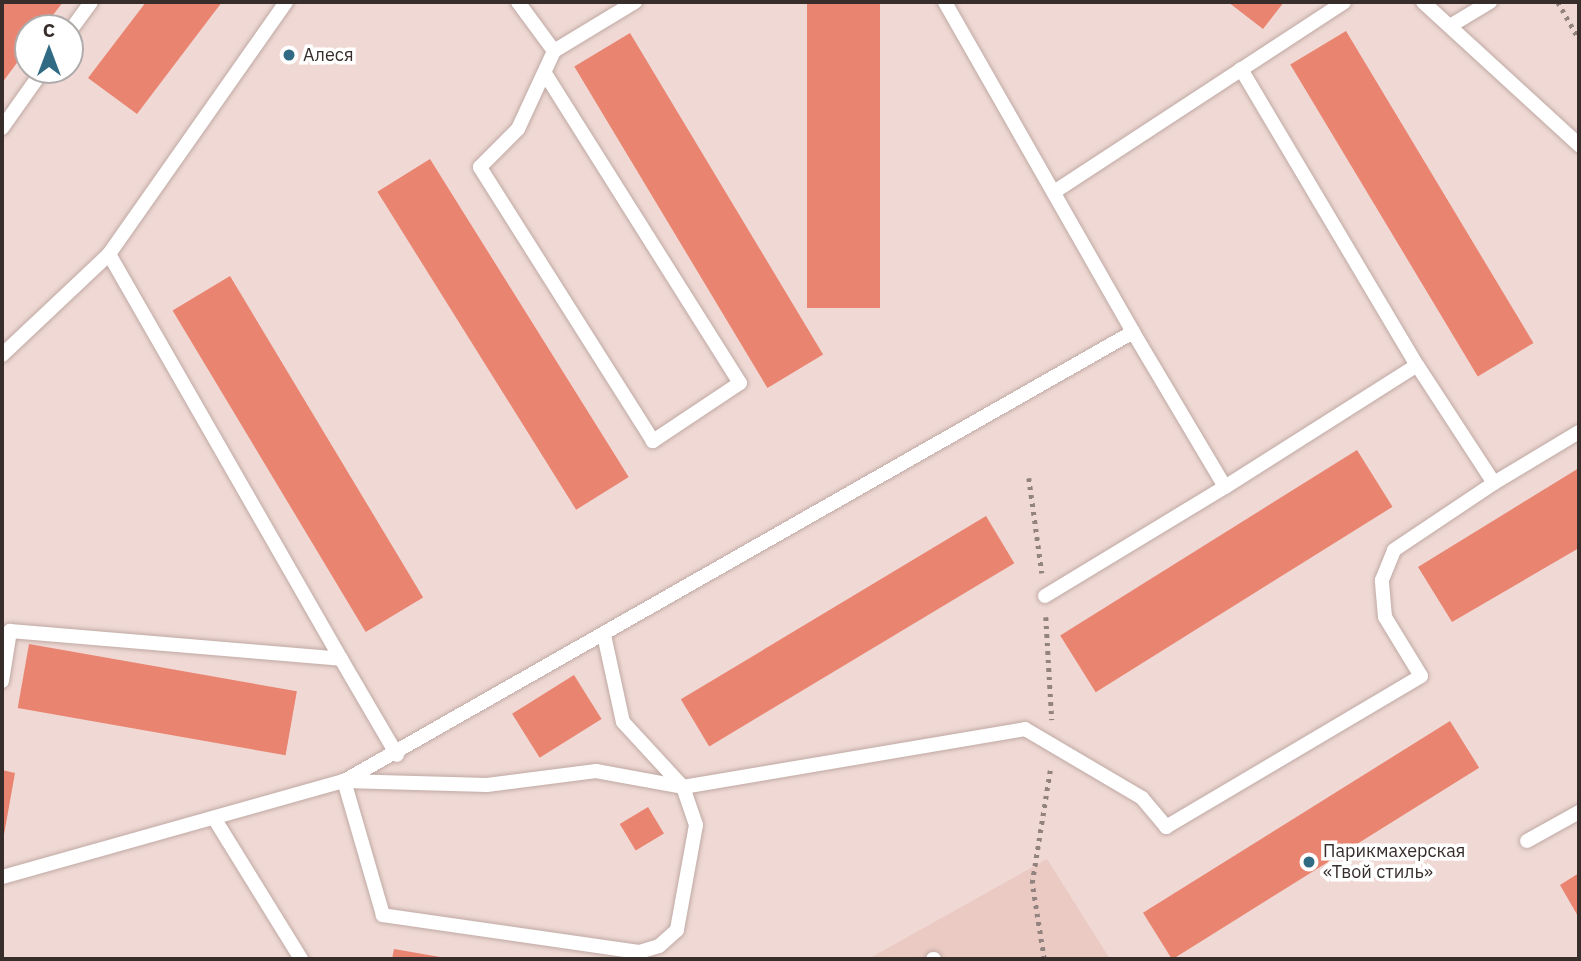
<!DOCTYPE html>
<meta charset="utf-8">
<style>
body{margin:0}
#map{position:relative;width:1581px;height:961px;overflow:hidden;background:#f0d9d4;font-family:"IBM Plex Sans",sans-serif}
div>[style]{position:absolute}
.built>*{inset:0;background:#eacac3}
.building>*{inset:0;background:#e98471;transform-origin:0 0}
.path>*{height:4.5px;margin-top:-2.25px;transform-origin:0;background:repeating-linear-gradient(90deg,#93837f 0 3.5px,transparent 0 8.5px)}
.roads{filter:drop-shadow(0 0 2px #bfa9a4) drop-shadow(0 0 2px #bfa9a4)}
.lane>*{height:14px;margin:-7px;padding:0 7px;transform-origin:7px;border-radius:7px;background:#fff}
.dots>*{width:19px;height:19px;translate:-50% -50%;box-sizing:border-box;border:4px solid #fff;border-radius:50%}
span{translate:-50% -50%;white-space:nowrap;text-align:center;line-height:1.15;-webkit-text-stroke:7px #fff;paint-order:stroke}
.poi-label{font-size:18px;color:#372e2c}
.left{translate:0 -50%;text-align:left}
.frame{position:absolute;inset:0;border:4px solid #372e2c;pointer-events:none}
.north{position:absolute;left:14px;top:14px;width:70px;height:70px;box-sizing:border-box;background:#fff;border:2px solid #afabab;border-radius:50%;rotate:0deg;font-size:19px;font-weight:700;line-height:28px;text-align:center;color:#372e2c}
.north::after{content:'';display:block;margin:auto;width:24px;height:32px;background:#306a83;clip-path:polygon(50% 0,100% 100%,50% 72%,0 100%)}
</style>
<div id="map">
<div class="built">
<div style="clip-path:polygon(1047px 859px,1110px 959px,868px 959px)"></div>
</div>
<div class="building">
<div style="clip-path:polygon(2px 2px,63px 2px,43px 28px,28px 28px,28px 48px,2px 83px)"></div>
<div style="clip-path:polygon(146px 2px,222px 2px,137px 114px,88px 78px)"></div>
<div style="left:807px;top:2px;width:73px;height:306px"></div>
<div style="clip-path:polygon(1228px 2px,1284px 2px,1263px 29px)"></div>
<div style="left:1346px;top:31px;width:364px;height:65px;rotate:59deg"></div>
<div style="left:630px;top:33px;width:375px;height:65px;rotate:59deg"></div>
<div style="left:430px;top:159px;width:375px;height:62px;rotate:58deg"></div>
<div style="left:230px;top:276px;width:375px;height:67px;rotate:59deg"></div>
<div style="left:1357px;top:450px;width:67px;height:350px;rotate:58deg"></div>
<div style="clip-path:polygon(1579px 468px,1579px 548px,1452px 622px,1418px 567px)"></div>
<div style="left:986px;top:516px;width:55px;height:356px;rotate:59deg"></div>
<div style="left:29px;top:644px;width:272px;height:65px;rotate:10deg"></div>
<div style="left:574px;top:675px;width:52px;height:73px;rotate:58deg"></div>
<div style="left:1450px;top:721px;width:55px;height:362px;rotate:58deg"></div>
<div style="clip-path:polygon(2px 770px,15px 773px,3px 840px,2px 840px)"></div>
<div style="left:648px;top:807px;width:31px;height:33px;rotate:59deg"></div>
<div style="clip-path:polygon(1579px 873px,1579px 918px,1560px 885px)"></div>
<div style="clip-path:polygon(394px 949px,446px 958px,446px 959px,392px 959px)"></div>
</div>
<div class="path">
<div style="left:1558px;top:2px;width:43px;rotate:60.4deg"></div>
<div style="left:1029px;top:478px;width:96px;rotate:82.2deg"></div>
<div style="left:1046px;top:617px;width:103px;rotate:86.7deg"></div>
<div style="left:1044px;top:959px;width:77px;rotate:-99deg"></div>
<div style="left:1032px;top:883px;width:114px;rotate:-80.9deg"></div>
</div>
<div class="roads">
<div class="lane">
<div style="left:518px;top:2px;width:61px;rotate:53.7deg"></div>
<div style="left:554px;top:51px;width:95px;rotate:-31.2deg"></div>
<div style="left:1423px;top:2px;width:212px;rotate:42.5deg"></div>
<div style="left:1450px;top:26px;width:47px;rotate:-31deg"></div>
<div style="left:70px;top:31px;width:36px;rotate:-54deg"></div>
<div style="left:1241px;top:69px;width:344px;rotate:59.3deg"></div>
<div style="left:546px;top:75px;width:364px;rotate:57.8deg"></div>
<div style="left:740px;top:383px;width:105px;rotate:146.3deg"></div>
<div style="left:653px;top:441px;width:324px;rotate:-122.3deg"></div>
<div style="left:480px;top:167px;width:54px;rotate:-45deg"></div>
<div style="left:518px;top:129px;width:86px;rotate:-65.2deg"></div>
<div style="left:2px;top:128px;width:71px;rotate:-54.7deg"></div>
<div style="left:1057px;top:190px;width:343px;rotate:-33.2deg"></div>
<div style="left:109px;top:254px;width:308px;rotate:-54.9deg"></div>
<div style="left:1133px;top:332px;width:180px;rotate:59.3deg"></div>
<div style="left:1225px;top:487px;width:227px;rotate:-32.4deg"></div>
<div style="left:1417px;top:365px;width:141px;rotate:56.9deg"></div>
<div style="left:1494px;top:483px;width:99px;rotate:-31deg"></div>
<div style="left:2px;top:355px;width:147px;rotate:-43.3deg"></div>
<div style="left:109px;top:254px;width:467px;rotate:60.2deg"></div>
<div style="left:1045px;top:596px;width:210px;rotate:-31.2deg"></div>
<div style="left:604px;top:635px;width:89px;rotate:77.7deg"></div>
<div style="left:623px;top:722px;width:88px;rotate:47.3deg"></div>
<div style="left:683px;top:787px;width:40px;rotate:71.1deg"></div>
<div style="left:696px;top:825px;width:107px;rotate:100.3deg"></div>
<div style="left:677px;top:930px;width:24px;rotate:138deg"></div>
<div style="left:659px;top:946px;width:21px;rotate:163deg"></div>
<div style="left:639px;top:952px;width:259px;rotate:-171.8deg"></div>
<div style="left:383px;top:915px;width:140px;rotate:-106.2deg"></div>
<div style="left:344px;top:781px;width:143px;rotate:1.6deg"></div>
<div style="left:487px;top:785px;width:110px;rotate:-7.3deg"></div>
<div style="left:596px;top:771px;width:88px;rotate:10.4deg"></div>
<div style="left:683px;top:787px;width:347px;rotate:-9.6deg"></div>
<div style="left:1025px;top:729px;width:136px;rotate:30.5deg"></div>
<div style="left:1142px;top:798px;width:38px;rotate:50deg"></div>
<div style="left:1166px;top:827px;width:296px;rotate:-30.6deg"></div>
<div style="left:1421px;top:676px;width:69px;rotate:-121.4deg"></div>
<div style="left:1385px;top:617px;width:37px;rotate:-95deg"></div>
<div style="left:1382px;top:580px;width:32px;rotate:-68deg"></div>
<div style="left:1394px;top:550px;width:120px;rotate:-33.8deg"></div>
<div style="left:2px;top:681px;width:51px;rotate:-80.9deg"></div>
<div style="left:10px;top:631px;width:332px;rotate:4.8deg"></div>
<div style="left:341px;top:659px;width:111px;rotate:59.7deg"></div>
<div style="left:214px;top:818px;width:166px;rotate:58.3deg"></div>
<div style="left:1527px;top:841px;width:60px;rotate:-29.1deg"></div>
<div style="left:2px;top:877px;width:355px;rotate:-15.7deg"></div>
<div style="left:344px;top:781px;width:908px;rotate:-29.64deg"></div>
<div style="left:1133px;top:332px;width:380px;rotate:-119.7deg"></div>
<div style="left:933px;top:959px;width:1px"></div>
</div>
</div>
<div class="dots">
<div style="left:289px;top:55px;background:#306a83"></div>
<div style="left:1309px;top:862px;background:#306a83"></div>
</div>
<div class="poi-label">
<span class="left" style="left:303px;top:55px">Алеся</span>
<span class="left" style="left:1323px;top:862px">Парикмахерская<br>«Твой стиль»</span>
</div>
<div class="frame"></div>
<div class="north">С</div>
</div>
